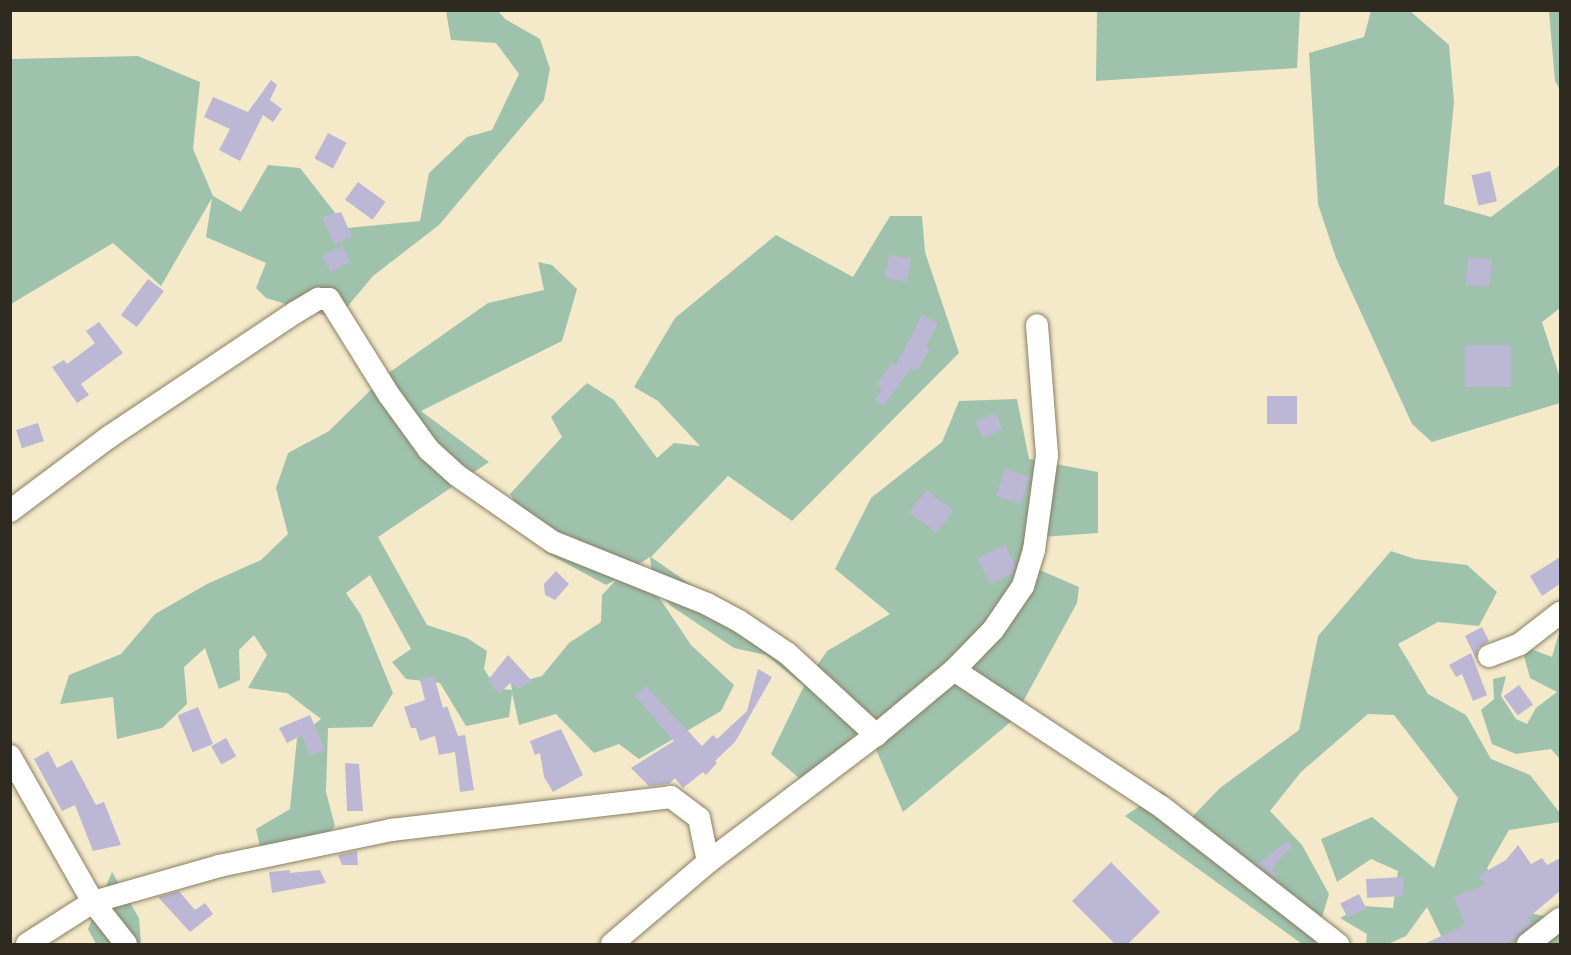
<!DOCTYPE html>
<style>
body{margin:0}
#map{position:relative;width:1571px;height:955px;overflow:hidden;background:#f4eaca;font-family:"Varela Round",sans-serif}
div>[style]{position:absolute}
.green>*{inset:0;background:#9fc2ad}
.building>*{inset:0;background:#bcb7d5;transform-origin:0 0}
.roads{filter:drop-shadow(0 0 2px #887f62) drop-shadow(0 0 2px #887f62)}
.minor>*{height:22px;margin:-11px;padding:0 11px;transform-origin:11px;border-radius:11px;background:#fff}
span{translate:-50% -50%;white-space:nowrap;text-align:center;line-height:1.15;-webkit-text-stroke:5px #f4eaca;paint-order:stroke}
.frame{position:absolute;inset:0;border:12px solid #2e2a1f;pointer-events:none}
</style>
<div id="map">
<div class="green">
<div style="clip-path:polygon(446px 11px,498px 11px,505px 19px,540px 39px,550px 69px,544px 100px,439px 225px,373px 276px,337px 319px,266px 298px,256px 288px,266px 263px,206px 237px,212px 198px,161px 286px,113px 243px,11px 304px,10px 59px,138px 56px,200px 82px,193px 149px,213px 196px,241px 212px,268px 165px,300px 168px,347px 228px,420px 221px,429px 173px,467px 137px,492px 130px,519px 74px,496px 43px,451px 40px)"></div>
<div style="clip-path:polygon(1097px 11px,1300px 11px,1297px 68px,1096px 81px)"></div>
<div style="clip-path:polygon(1371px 11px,1410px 11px,1449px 45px,1454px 102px,1444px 204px,1491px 217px,1560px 165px,1560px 308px,1542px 322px,1560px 378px,1560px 403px,1432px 442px,1412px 424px,1336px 258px,1318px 204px,1309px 53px,1364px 37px)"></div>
<div style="clip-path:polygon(1560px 11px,1560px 90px,1555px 81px,1549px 12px)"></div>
<div style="clip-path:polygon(890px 216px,922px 216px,925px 252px,959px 353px,792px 521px,728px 476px,651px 557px,777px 645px,797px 667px,804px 685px,827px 651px,890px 614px,835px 569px,871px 498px,942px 442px,959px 401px,1017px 399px,1029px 459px,1098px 472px,1098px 533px,1042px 537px,1035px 568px,1079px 587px,1077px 603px,1013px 720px,903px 812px,865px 724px,807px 785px,771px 754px,804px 686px,766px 655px,734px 648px,671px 606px,653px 584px,650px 557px,621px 576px,648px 581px,691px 645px,734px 685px,721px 711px,639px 759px,619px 744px,594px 753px,556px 714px,519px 725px,512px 693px,509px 717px,466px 726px,440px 683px,406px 679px,392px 662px,411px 649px,370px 575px,346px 593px,361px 615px,393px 693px,372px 727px,328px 728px,326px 792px,335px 826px,311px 855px,264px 865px,256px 829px,290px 809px,297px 738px,321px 719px,287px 693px,248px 688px,267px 655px,254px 635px,239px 650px,240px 680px,219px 689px,205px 648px,184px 667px,187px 704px,162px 728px,117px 739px,113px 697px,60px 704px,69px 675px,121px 654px,155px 614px,207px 584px,261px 560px,288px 534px,276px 488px,288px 453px,329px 431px,387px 374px,488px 303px,544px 290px,538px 262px,552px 265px,577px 289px,562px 341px,421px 411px,489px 462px,378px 537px,427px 625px,467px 638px,487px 651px,484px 669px,497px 689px,512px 690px,511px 684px,542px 676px,569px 643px,601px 622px,602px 595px,617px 579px,606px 585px,545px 552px,510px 494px,562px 437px,551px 417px,587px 383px,614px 400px,657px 458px,674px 443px,700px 446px,658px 401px,634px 387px,675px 318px,776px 235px,853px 277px)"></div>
<div style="clip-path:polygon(1391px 551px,1415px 559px,1467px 565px,1497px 592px,1479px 626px,1438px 622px,1398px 644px,1428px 694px,1466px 715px,1491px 759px,1530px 775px,1560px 813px,1560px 822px,1509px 830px,1487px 868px,1515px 910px,1549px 917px,1560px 907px,1560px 944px,1445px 944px,1427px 907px,1406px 936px,1388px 944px,1366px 944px,1367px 934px,1340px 918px,1363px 906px,1393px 908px,1398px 871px,1371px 859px,1337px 882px,1321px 839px,1372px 817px,1434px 868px,1458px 798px,1394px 715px,1368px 714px,1301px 772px,1270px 811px,1302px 845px,1329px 894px,1314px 944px,1302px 944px,1125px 816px,1162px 791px,1190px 819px,1220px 788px,1299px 730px,1318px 636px)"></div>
<div style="clip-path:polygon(1560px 629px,1560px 759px,1551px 749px,1516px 754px,1492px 744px,1481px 710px,1494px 699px,1493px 679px,1506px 676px,1501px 696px,1516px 719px,1527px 724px,1536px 708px,1557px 692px,1530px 678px,1524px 656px,1528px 648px,1552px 657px)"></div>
<div style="clip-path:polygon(112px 872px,139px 918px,141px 944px,96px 944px,88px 929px)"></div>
</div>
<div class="building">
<div style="clip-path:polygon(271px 80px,277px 85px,270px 100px,282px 109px,273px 122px,263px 115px,240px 161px,219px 150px,230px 129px,204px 117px,213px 97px,248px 112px)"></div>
<div style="left:328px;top:133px;width:21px;height:29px;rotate:28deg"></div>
<div style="left:1490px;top:171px;width:31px;height:19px;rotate:77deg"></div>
<div style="left:358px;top:182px;width:34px;height:22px;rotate:36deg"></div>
<div style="clip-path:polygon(341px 212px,352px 237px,335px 245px,322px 217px)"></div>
<div style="left:342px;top:246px;width:18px;height:22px;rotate:63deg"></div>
<div style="left:889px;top:255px;width:22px;height:23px;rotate:10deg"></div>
<div style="left:1468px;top:257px;width:24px;height:28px;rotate:5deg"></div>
<div style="left:148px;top:279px;width:20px;height:45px;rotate:37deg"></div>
<div style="clip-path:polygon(922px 315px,938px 323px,926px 346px,930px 348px,917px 371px,911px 368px,884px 406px,875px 400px,882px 388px,877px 384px,892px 362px,896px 365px)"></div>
<div style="clip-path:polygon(99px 322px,123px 353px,81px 384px,89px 395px,77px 403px,52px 367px,64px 360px,67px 364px,95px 343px,86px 331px)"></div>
<div style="left:1465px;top:345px;width:46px;height:42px"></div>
<div style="left:1267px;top:396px;width:30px;height:28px"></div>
<div style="left:996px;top:413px;width:18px;height:22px;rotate:68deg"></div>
<div style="left:38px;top:423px;width:19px;height:23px;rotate:72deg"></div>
<div style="left:1005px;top:469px;width:26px;height:28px;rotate:18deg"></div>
<div style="left:926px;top:490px;width:34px;height:28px;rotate:37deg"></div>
<div style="clip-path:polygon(1005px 545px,1015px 565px,1013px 573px,990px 584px,977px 558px)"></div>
<div style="clip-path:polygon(1560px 557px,1560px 584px,1542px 596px,1530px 576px)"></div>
<div style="clip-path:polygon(556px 571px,569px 584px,555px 600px,545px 595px,544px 584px)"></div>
<div style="clip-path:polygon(1482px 627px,1489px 641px,1478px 648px,1476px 659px,1465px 636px)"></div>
<div style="clip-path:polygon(1471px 653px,1487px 695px,1473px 701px,1462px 674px,1456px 677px,1449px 665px)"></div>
<div style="clip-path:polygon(508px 655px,532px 681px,519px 688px,510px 683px,499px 694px,488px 680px)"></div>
<div style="clip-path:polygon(758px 669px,772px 677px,735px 742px,715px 761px,717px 763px,706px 775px,703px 772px,683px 788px,675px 778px,669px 784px,649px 786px,631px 768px,674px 741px,635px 696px,646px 686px,702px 746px,713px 735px,717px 739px,747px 711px)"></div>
<div style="clip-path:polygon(434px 676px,443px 708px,447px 706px,458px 736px,465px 735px,474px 790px,460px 792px,455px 752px,439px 755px,435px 736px,420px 741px,416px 728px,411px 728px,404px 707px,425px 700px,420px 680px)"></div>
<div style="left:1519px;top:685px;width:24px;height:19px;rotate:54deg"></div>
<div style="left:198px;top:707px;width:40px;height:22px;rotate:68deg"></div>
<div style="clip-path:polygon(310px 715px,325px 750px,310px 756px,302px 735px,287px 743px,279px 728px)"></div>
<div style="clip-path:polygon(561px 729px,583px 775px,553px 792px,544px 777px,540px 753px,535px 755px,530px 741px)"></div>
<div style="left:226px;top:738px;width:21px;height:17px;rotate:61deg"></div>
<div style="clip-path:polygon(48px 751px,57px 768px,72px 760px,96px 805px,104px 802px,121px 845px,93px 851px,75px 805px,62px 811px,34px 759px)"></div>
<div style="clip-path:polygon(345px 763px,359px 764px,363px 811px,347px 811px)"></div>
<div style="clip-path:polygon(1288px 841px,1292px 846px,1272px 868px,1277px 875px,1274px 877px,1257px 864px)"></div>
<div style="clip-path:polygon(1518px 845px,1531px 864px,1542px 858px,1547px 865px,1560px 858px,1560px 891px,1528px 918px,1532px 924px,1505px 945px,1422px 945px,1465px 925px,1454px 897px,1486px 885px,1478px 876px,1506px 860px)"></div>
<div style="clip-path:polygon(357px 851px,358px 865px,342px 865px,338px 855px)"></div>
<div style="clip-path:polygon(1111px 862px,1160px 912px,1127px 945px,1116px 945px,1072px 901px)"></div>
<div style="clip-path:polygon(290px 870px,290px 873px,320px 870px,326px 883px,272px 893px,269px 872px)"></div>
<div style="left:1403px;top:877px;width:19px;height:37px;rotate:87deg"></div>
<div style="clip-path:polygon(179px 891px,195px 910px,205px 903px,213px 914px,190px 932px,158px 897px)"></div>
<div style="left:1359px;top:894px;width:16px;height:21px;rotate:63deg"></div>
</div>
<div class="roads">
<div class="minor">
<div style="left:10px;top:511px;width:124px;rotate:-36.8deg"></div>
<div style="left:109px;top:437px;width:225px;rotate:-33.8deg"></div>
<div style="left:296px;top:312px;width:26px;rotate:-31deg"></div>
<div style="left:318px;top:299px;width:11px"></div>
<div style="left:329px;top:299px;width:113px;rotate:58deg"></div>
<div style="left:389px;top:395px;width:68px;rotate:54deg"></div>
<div style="left:429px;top:450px;width:39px;rotate:42deg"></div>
<div style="left:458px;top:476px;width:116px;rotate:34.8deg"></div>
<div style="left:553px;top:542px;width:166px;rotate:21.9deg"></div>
<div style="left:707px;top:604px;width:36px;rotate:28deg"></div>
<div style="left:739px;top:621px;width:59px;rotate:34deg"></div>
<div style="left:788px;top:654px;width:120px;rotate:42.6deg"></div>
<div style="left:1489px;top:656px;width:33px;rotate:-21deg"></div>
<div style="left:1520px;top:644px;width:51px;rotate:-37.8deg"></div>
<div style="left:954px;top:670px;width:56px;rotate:-45.7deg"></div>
<div style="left:993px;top:630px;width:53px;rotate:-55.7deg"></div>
<div style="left:1023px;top:586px;width:38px;rotate:-73deg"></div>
<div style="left:1034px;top:550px;width:96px;rotate:-82.2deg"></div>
<div style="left:1047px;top:455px;width:130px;rotate:-94.4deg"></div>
<div style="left:10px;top:756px;width:168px;rotate:60.4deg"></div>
<div style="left:93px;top:902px;width:131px;rotate:-15.9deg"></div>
<div style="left:219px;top:866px;width:176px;rotate:-11.8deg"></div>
<div style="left:391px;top:830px;width:282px;rotate:-6.7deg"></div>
<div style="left:671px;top:797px;width:35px;rotate:37deg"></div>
<div style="left:699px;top:818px;width:45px;rotate:78.4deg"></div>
<div style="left:708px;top:862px;width:211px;rotate:-37.1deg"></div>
<div style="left:876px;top:735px;width:102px;rotate:-39.8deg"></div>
<div style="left:954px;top:670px;width:250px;rotate:33.4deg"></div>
<div style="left:1163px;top:808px;width:222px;rotate:37.9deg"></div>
<div style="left:27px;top:944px;width:78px;rotate:-32.5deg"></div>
<div style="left:93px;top:902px;width:53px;rotate:51.8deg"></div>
<div style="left:612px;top:944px;width:126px;rotate:-40.5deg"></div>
<div style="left:1528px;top:944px;width:41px;rotate:-38deg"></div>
</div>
</div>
<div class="frame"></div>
</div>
